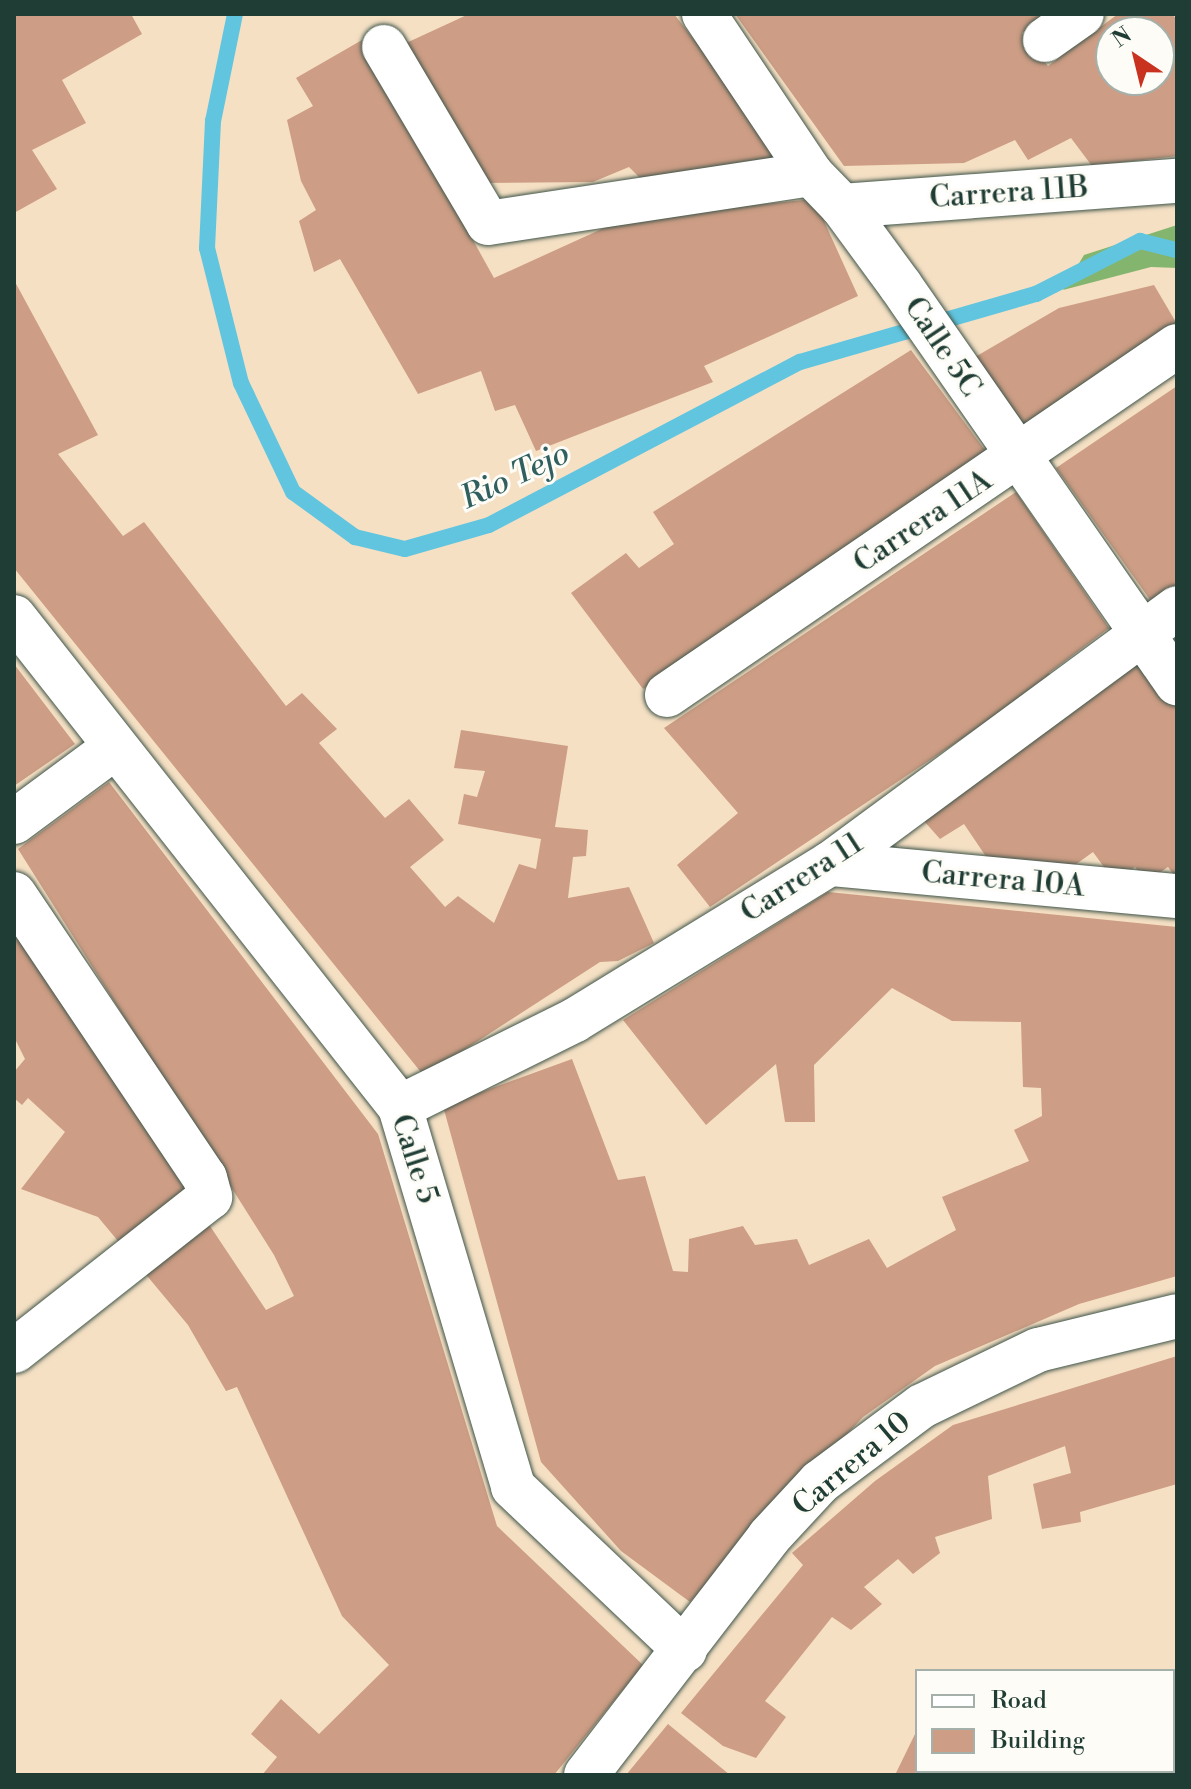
<!DOCTYPE html>
<style>
body{margin:0}
#map{position:relative;width:1191px;height:1789px;overflow:hidden;background:#f5e0c4;font-family:"Libre Bodoni",serif}
div>[style]{position:absolute}
.forest>*{inset:0;background:#84b56e}
.stream>*{height:16px;margin:-8px;padding:0 8px;transform-origin:8px;border-radius:8px;background:#61c5df}
.building>*{inset:0;background:#cd9d85}
.roads{filter:drop-shadow(0 0 2px #3f554a) drop-shadow(0 0 2px #3f554a)}
.minor>*{height:44px;margin:-22px;padding:0 22px;transform-origin:22px;border-radius:22px;background:#fff}
.tertiary>*{height:44px;margin:-22px;padding:0 22px;transform-origin:22px;border-radius:22px;background:#fff}
span{translate:-50% -50%;white-space:nowrap;text-align:center;line-height:1.15;-webkit-text-stroke:6px #fdfcf7;paint-order:stroke}
.street-label{font-size:30px;color:#1f3d34}
.water-label{font-size:32px;color:#305f5f;font-style:italic}
.frame{position:absolute;inset:0;border:16px solid #1f3d34;pointer-events:none}
.legend{position:absolute;left:915px;top:1669px;width:260px;height:104px;box-sizing:border-box;background:#fdfcf7;border:2px solid #a4b0a9;margin:0;padding:10px 14px;list-style:none;font-size:24px;color:#1f3d34}
.legend li{display:flex;align-items:center;gap:16px;height:40px}
.legend b{width:40px;border:2px solid #a4b0a9}
.north{position:absolute;left:1095px;top:16px;width:80px;height:80px;box-sizing:border-box;background:#fdfcf7;border:2px solid #a4b0a9;border-radius:50%;rotate:325deg;font-size:22px;font-weight:700;line-height:32px;text-align:center;color:#1f3d34}
.north::after{content:'';display:block;margin:auto;width:28px;height:36px;background:#c8321e;clip-path:polygon(50% 0,100% 100%,50% 72%,0 100%)}
</style>
<div id="map">
<div class="forest">
<div style="clip-path:polygon(1177px 225px,1177px 268px,1151px 267px,1063px 290px,1084px 255px)"></div>
</div>
<div class="stream">
<div style="left:235px;top:14px;width:109px;rotate:101.6deg"></div>
<div style="left:213px;top:121px;width:127px;rotate:92.7deg"></div>
<div style="left:207px;top:248px;width:139px;rotate:75.9deg"></div>
<div style="left:241px;top:383px;width:121px;rotate:64.5deg"></div>
<div style="left:293px;top:492px;width:77px;rotate:36deg"></div>
<div style="left:355px;top:537px;width:51px;rotate:13.5deg"></div>
<div style="left:405px;top:549px;width:87px;rotate:-15.9deg"></div>
<div style="left:489px;top:525px;width:351px;rotate:-27.7deg"></div>
<div style="left:800px;top:362px;width:246px;rotate:-16.1deg"></div>
<div style="left:1036px;top:294px;width:117px;rotate:-27deg"></div>
<div style="left:1140px;top:241px;width:38px;rotate:14deg"></div>
</div>
<div class="building">
<div style="clip-path:polygon(14px 14px,131px 14px,142px 34px,62px 80px,86px 123px,32px 150px,57px 189px,14px 213px)"></div>
<div style="clip-path:polygon(469px 14px,674px 14px,782px 152px,764px 165px,648px 186px,629px 167px,593px 182px,484px 183px,404px 44px)"></div>
<div style="clip-path:polygon(evenodd,735px 14px,1051px 14px,1022px 33px,1048px 66px,1118px 14px,1172px 14px,1177px 20px,1177px 156px,1092px 166px,1071px 138px,1028px 160px,1015px 140px,964px 163px,844px 166px,735px 14px,1111px 32px,1159px 32px,1159px 80px,1111px 80px,1111px 32px)"></div>
<div style="clip-path:polygon(362px 40px,494px 278px,626px 218px,814px 199px,858px 296px,704px 366px,713px 382px,536px 451px,515px 405px,495px 411px,481px 371px,418px 394px,340px 259px,314px 272px,299px 221px,316px 210px,301px 181px,287px 120px,313px 106px,296px 78px)"></div>
<div style="clip-path:polygon(14px 280px,98px 435px,58px 454px,123px 536px,144px 522px,286px 706px,302px 693px,337px 729px,319px 743px,385px 818px,409px 799px,444px 840px,410px 867px,445px 907px,458px 896px,494px 923px,519px 864px,536px 869px,541px 839px,458px 824px,464px 794px,477px 797px,485px 771px,454px 768px,461px 730px,568px 746px,555px 827px,588px 830px,586px 856px,573px 857px,568px 898px,629px 887px,654px 943px,618px 961px,600px 962px,424px 1076px,14px 568px)"></div>
<div style="clip-path:polygon(1154px 285px,1177px 324px,1023px 427px,975px 357px,1059px 308px)"></div>
<div style="clip-path:polygon(911px 350px,990px 457px,643px 689px,571px 593px,626px 553px,639px 568px,674px 544px,653px 512px)"></div>
<div style="clip-path:polygon(1177px 386px,1177px 584px,1151px 601px,1056px 468px)"></div>
<div style="clip-path:polygon(1016px 492px,1109px 628px,1049px 673px,1056px 685px,984px 724px,710px 907px,677px 865px,738px 813px,664px 728px)"></div>
<div style="clip-path:polygon(1141px 657px,1177px 707px,1177px 879px,1168px 867px,1146px 882px,1135px 867px,1115px 882px,1093px 852px,1068px 870px,989px 861px,964px 824px,940px 839px,924px 821px)"></div>
<div style="clip-path:polygon(14px 664px,75px 744px,14px 786px)"></div>
<div style="clip-path:polygon(109px 782px,378px 1134px,497px 1526px,643px 1665px,554px 1775px,262px 1775px,277px 1757px,251px 1734px,281px 1699px,319px 1734px,389px 1665px,342px 1616px,237px 1387px,226px 1391px,188px 1325px,98px 1217px,21px 1189px,65px 1132px,28px 1098px,22px 1105px,14px 1098px,14px 1072px,25px 1059px,14px 1037px,14px 920px,104px 1067px,266px 1310px,294px 1296px,274px 1255px,18px 849px)"></div>
<div style="clip-path:polygon(828px 892px,1177px 927px,1177px 1276px,1079px 1304px,935px 1366px,863px 1417px,690px 1602px,621px 1551px,541px 1462px,443px 1106px,572px 1059px,618px 1180px,645px 1176px,673px 1271px,688px 1272px,689px 1239px,743px 1226px,755px 1245px,797px 1239px,809px 1265px,869px 1239px,887px 1268px,956px 1230px,942px 1197px,1029px 1161px,1014px 1130px,1042px 1116px,1041px 1088px,1023px 1087px,1021px 1022px,952px 1021px,892px 988px,814px 1065px,815px 1122px,785px 1122px,776px 1064px,706px 1125px,623px 1020px)"></div>
<div style="clip-path:polygon(1177px 1356px,1177px 1484px,1080px 1512px,1081px 1522px,1042px 1529px,1033px 1484px,1071px 1473px,1065px 1446px,988px 1476px,992px 1519px,935px 1537px,940px 1553px,913px 1574px,898px 1559px,864px 1587px,882px 1604px,851px 1630px,832px 1617px,765px 1701px,786px 1717px,756px 1758px,723px 1746px,681px 1713px,803px 1565px,792px 1553px,875px 1481px,953px 1425px)"></div>
<div style="clip-path:polygon(668px 1724px,730px 1775px,626px 1775px)"></div>
<div style="clip-path:polygon(917px 1730px,917px 1771px,970px 1771px,968px 1775px,895px 1775px)"></div>
</div>
<div class="roads">
<div class="minor">
<div style="left:704px;top:14px;width:192px;rotate:56.2deg"></div>
<div style="left:811px;top:174px;width:45px;rotate:45.9deg"></div>
<div style="left:842px;top:206px;width:98px;rotate:53.7deg"></div>
<div style="left:900px;top:285px;width:485px;rotate:55.2deg"></div>
<div style="left:1045px;top:40px;width:45px;rotate:-35.1deg"></div>
<div style="left:384px;top:47px;width:204px;rotate:59.4deg"></div>
<div style="left:488px;top:223px;width:327px;rotate:-8.6deg"></div>
<div style="left:842px;top:206px;width:336px;rotate:-4.3deg"></div>
<div style="left:14px;top:617px;width:624px;rotate:51.77deg"></div>
<div style="left:400px;top:1107px;width:396px;rotate:73.4deg"></div>
<div style="left:513px;top:1487px;width:237px;rotate:43.5deg"></div>
<div style="left:667px;top:695px;width:618px;rotate:-34.38deg"></div>
<div style="left:14px;top:822px;width:124px;rotate:-36.5deg"></div>
<div style="left:830px;top:864px;width:348px;rotate:5.3deg"></div>
<div style="left:14px;top:894px;width:342px;rotate:56.1deg"></div>
<div style="left:205px;top:1178px;width:20px;rotate:75deg"></div>
<div style="left:210px;top:1197px;width:249px;rotate:141.8deg"></div>
<div style="left:400px;top:1107px;width:195px;rotate:-26.4deg"></div>
<div style="left:575px;top:1020px;width:299px;rotate:-31.5deg"></div>
<div style="left:830px;top:864px;width:431px;rotate:-36.4deg"></div>
</div>
<div class="tertiary">
<div style="left:586px;top:1775px;width:300px;rotate:-52.4deg"></div>
<div style="left:769px;top:1537px;width:75px;rotate:-47.2deg"></div>
<div style="left:820px;top:1482px;width:127px;rotate:-36.7deg"></div>
<div style="left:922px;top:1406px;width:129px;rotate:-25.8deg"></div>
<div style="left:1038px;top:1350px;width:143px;rotate:-13.7deg"></div>
</div>
</div>
<div class="street-label">
<span style="left:1009px;top:193px;rotate:-4deg">Carrera 11B</span>
<span style="left:942px;top:347px;rotate:56deg">Calle 5C</span>
<span style="left:923px;top:522px;rotate:-34deg">Carrera 11A</span>
<span style="left:802px;top:878px;rotate:-33deg">Carrera 11</span>
<span style="left:1003px;top:880px;rotate:5deg">Carrera 10A</span>
<span style="left:414px;top:1159px;rotate:72deg">Calle 5</span>
<span style="left:852px;top:1464px;rotate:-40deg">Carrera 10</span>
</div>
<div class="water-label">
<span style="left:515px;top:476px;rotate:-25deg">Rio Tejo</span>
</div>
<div class="frame"></div>
<ul class="legend">
<li><b style="height:10px;background:#fff"></b>Road</li>
<li><b style="height:22px;background:#cd9d85"></b>Building</li>
</ul>
<div class="north">N</div>
</div>
